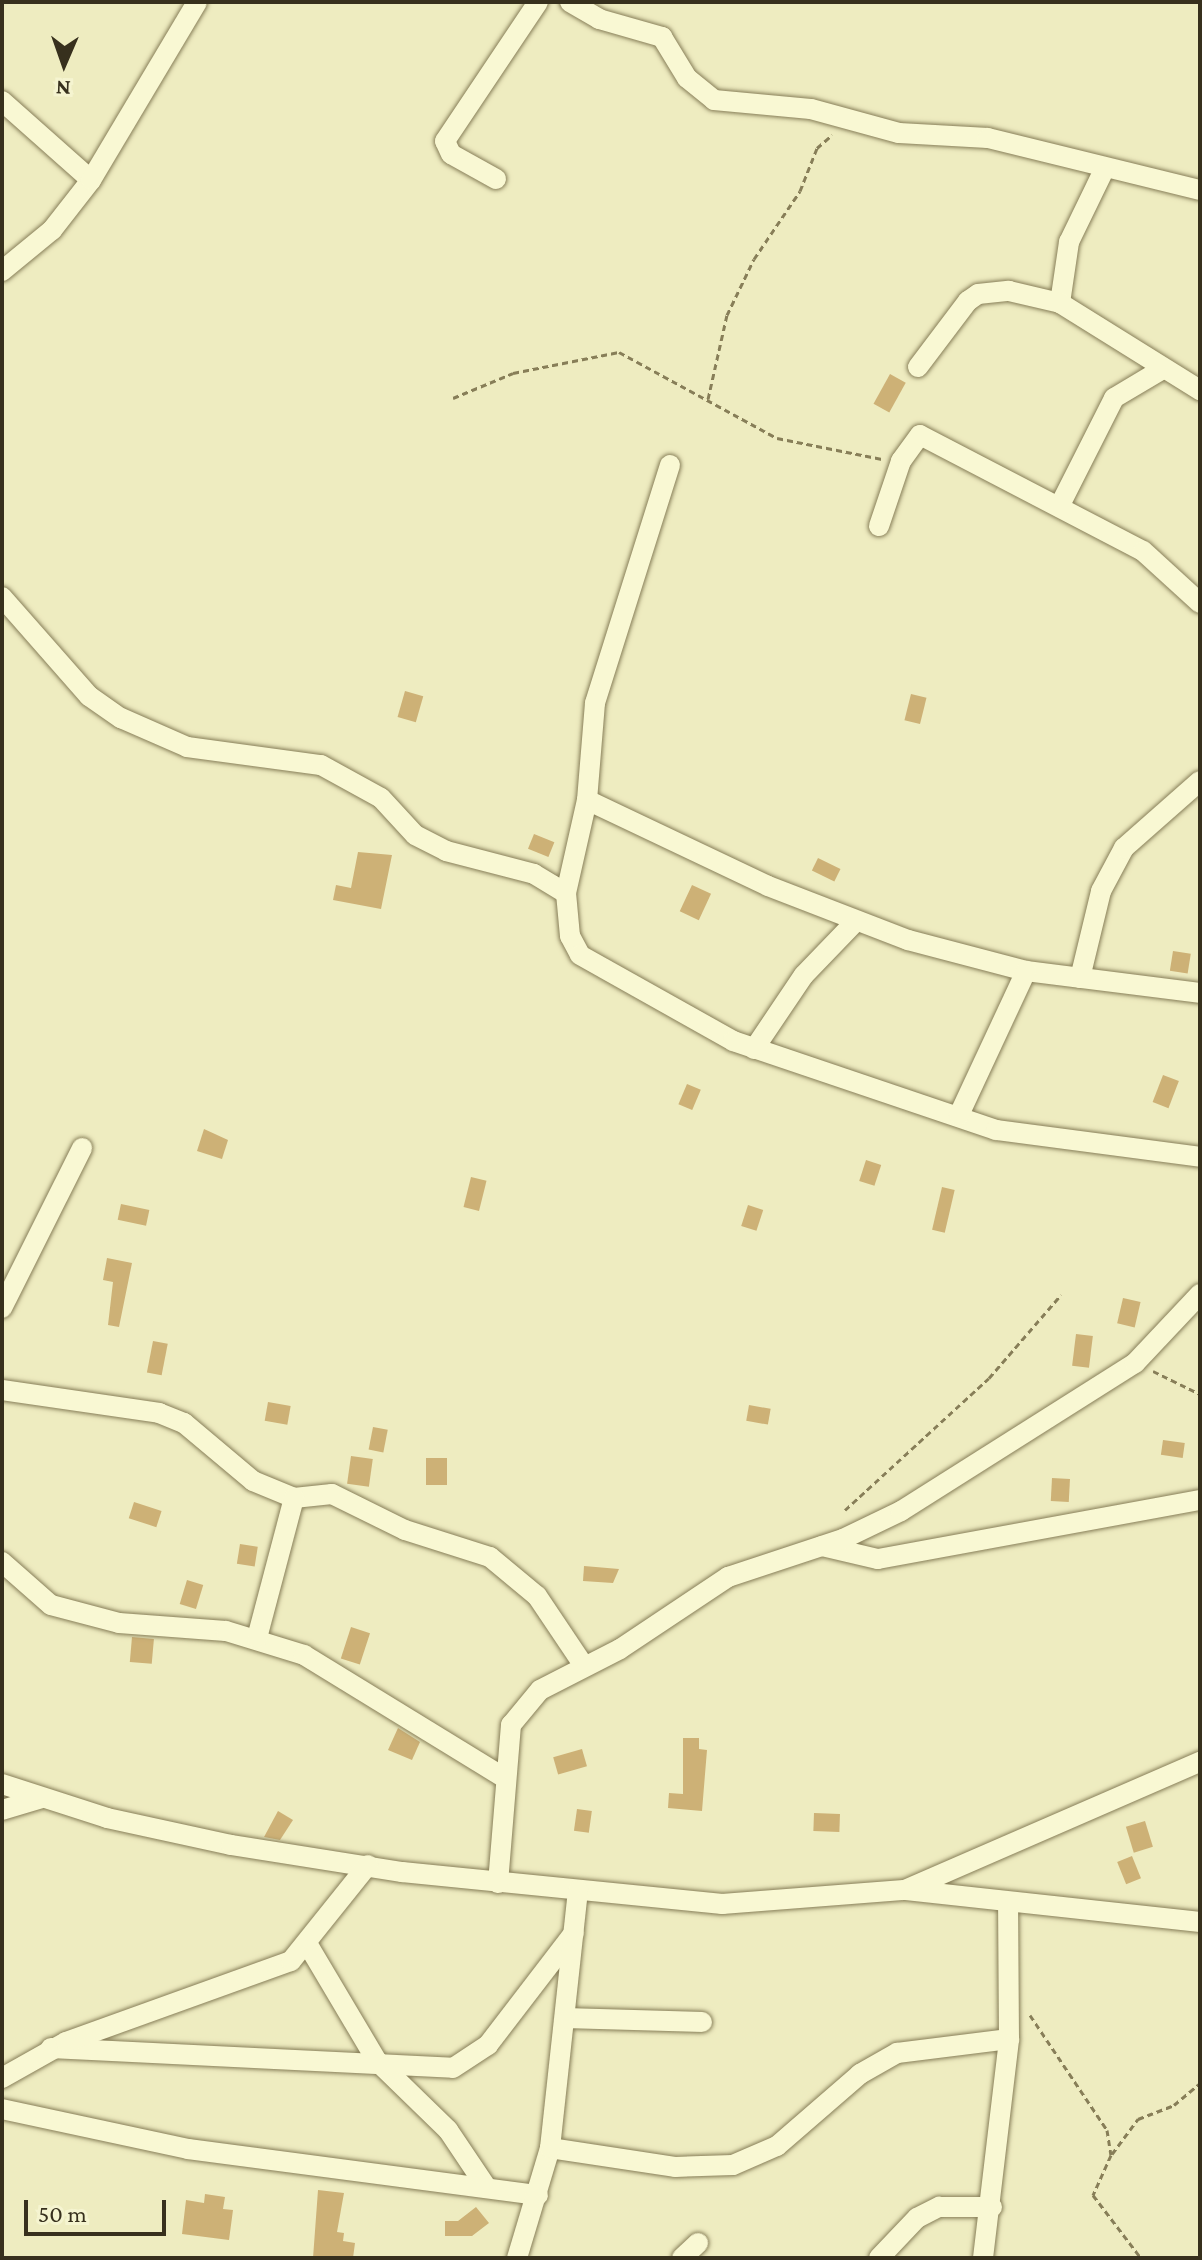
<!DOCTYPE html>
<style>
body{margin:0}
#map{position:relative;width:1202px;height:2260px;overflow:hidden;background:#eeecc0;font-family:"Crimson Pro",serif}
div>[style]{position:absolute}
.building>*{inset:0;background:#cdb176;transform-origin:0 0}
.path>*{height:3px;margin-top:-1.5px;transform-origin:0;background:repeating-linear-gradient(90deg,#877e58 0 6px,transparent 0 10px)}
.roads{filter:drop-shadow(0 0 2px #877e58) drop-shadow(0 0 2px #877e58)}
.minor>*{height:20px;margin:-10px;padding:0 10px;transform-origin:10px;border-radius:10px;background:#f9f8d3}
span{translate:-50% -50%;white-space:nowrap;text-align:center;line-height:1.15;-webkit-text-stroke:7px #f5f4d0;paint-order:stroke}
.frame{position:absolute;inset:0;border:4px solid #37301d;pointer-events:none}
.north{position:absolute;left:24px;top:24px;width:80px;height:80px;-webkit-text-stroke:6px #f5f4d0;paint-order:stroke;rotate:182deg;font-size:22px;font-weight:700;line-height:32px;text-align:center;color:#37301d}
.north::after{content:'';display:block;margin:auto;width:28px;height:36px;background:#37301d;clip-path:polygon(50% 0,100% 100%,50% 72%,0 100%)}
.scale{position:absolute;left:24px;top:2200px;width:142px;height:36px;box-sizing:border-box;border:4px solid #37301d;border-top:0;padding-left:10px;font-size:24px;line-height:28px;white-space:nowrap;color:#37301d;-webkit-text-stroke:6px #f5f4d0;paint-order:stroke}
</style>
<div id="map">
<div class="building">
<div style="left:890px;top:374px;width:18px;height:34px;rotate:29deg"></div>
<div style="left:405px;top:691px;width:19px;height:27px;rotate:16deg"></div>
<div style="left:911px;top:694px;width:16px;height:27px;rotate:14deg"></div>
<div style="left:534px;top:834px;width:22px;height:16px;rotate:22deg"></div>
<div style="clip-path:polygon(358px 852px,392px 855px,381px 909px,333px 900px,336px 885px,351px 888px)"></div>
<div style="left:818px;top:858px;width:25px;height:14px;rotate:26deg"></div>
<div style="left:692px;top:885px;width:21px;height:29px;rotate:25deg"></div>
<div style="left:1173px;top:951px;width:18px;height:20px;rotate:9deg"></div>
<div style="left:1163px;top:1075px;width:17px;height:29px;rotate:21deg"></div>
<div style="left:687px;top:1084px;width:15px;height:22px;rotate:23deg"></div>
<div style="clip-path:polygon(204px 1129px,228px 1140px,222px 1159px,197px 1151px)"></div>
<div style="left:866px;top:1160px;width:16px;height:22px;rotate:18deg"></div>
<div style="left:471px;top:1177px;width:16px;height:31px;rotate:14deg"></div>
<div style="left:942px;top:1187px;width:13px;height:44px;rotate:13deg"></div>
<div style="left:121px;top:1204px;width:29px;height:16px;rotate:12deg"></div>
<div style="left:748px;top:1205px;width:16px;height:22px;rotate:18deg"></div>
<div style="clip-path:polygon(107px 1258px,132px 1263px,119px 1327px,108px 1325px,113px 1282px,103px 1280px)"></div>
<div style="left:1123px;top:1298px;width:18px;height:26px;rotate:13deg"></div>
<div style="left:1076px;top:1334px;width:17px;height:32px;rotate:7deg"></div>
<div style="left:153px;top:1341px;width:15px;height:32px;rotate:11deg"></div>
<div style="left:268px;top:1402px;width:23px;height:19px;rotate:10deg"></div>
<div style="left:749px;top:1405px;width:22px;height:16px;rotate:10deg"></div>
<div style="left:373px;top:1427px;width:15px;height:23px;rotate:11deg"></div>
<div style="left:1163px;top:1440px;width:22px;height:15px;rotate:8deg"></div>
<div style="left:351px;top:1456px;width:22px;height:28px;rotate:8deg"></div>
<div style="left:447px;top:1458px;width:27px;height:21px;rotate:90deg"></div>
<div style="left:1052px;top:1478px;width:18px;height:23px;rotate:3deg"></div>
<div style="left:134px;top:1502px;width:29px;height:17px;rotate:18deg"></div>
<div style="left:240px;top:1544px;width:18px;height:20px;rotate:9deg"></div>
<div style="clip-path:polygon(584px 1566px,619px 1569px,613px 1583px,583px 1581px)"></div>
<div style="left:187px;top:1580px;width:17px;height:25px;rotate:17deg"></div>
<div style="left:351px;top:1627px;width:20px;height:33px;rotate:18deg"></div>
<div style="left:132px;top:1637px;width:22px;height:25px;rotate:5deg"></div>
<div style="clip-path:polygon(398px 1728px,420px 1742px,412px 1760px,388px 1750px)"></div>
<div style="clip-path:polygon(683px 1738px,699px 1738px,699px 1749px,707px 1750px,702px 1811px,668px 1808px,669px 1793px,683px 1794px)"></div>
<div style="left:582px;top:1749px;width:18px;height:30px;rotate:74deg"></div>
<div style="left:577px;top:1809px;width:15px;height:22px;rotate:8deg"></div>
<div style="clip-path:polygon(278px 1811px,293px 1820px,280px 1840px,264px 1837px)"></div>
<div style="left:814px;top:1813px;width:26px;height:18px;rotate:2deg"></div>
<div style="left:1145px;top:1821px;width:27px;height:20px;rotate:73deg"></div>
<div style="left:1132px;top:1856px;width:24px;height:16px;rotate:68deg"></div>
<div style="clip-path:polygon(318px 2190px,344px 2193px,337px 2232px,344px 2233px,343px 2241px,355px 2243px,353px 2258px,313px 2258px)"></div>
<div style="clip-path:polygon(205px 2194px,225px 2197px,223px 2209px,233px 2210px,229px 2240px,182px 2234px,186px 2200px,204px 2203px)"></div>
<div style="clip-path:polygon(476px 2207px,489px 2223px,472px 2236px,445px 2236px,445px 2221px,458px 2221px)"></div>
</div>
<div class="path">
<div style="left:453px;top:398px;width:65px;rotate:-22.6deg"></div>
<div style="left:513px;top:373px;width:108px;rotate:-11.2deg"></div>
<div style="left:619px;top:352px;width:180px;rotate:28.6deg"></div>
<div style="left:777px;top:438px;width:107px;rotate:11.3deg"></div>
<div style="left:708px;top:399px;width:86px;rotate:-77.3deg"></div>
<div style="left:727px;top:315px;width:62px;rotate:-64.3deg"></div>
<div style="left:754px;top:259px;width:82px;rotate:-55.9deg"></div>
<div style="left:800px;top:191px;width:46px;rotate:-68.4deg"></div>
<div style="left:817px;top:148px;width:20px;rotate:-41deg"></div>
<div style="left:1153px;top:1371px;width:52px;rotate:26.1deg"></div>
<div style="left:845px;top:1510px;width:195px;rotate:-42.5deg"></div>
<div style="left:989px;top:1378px;width:110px;rotate:-49.1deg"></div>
<div style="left:1030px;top:2015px;width:138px;rotate:56.2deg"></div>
<div style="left:1107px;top:2130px;width:25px;rotate:81deg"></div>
<div style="left:1111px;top:2155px;width:44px;rotate:114.2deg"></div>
<div style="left:1093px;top:2195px;width:79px;rotate:52.7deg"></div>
<div style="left:1112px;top:2154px;width:44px;rotate:-53.4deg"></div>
<div style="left:1138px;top:2119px;width:39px;rotate:-21deg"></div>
<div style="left:1174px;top:2105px;width:34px;rotate:-40deg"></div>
<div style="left:235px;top:2256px;width:2px;rotate:90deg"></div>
</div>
<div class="roads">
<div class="minor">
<div style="left:570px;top:2px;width:34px;rotate:30deg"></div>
<div style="left:599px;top:19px;width:66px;rotate:15.9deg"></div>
<div style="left:662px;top:37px;width:48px;rotate:58.6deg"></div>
<div style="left:687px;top:78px;width:35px;rotate:39deg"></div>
<div style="left:714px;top:100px;width:97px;rotate:5.3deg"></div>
<div style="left:811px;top:109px;width:91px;rotate:15.3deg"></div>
<div style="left:899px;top:133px;width:89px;rotate:3.2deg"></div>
<div style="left:988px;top:138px;width:218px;rotate:13.8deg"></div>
<div style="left:2px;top:101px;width:119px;rotate:41.6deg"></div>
<div style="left:496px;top:179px;width:51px;rotate:-150.9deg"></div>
<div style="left:451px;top:154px;width:14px;rotate:-115deg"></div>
<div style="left:445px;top:141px;width:167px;rotate:-56.2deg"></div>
<div style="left:2px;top:271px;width:65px;rotate:-39.4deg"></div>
<div style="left:52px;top:230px;width:63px;rotate:-52deg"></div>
<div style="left:91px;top:180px;width:207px;rotate:-59.2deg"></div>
<div style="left:1060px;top:303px;width:62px;rotate:-81.6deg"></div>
<div style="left:1069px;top:242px;width:82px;rotate:-64.1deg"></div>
<div style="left:918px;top:367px;width:83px;rotate:-52.9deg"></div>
<div style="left:968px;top:301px;width:12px;rotate:-35deg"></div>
<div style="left:978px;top:294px;width:31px;rotate:-6deg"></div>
<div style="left:1009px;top:291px;width:52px;rotate:13.2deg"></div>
<div style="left:1060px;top:303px;width:165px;rotate:31.9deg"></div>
<div style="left:670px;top:465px;width:250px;rotate:107.5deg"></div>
<div style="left:595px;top:703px;width:97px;rotate:94.7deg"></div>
<div style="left:587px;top:800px;width:95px;rotate:102.7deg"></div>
<div style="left:566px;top:893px;width:43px;rotate:84.7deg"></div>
<div style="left:570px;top:936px;width:21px;rotate:62deg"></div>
<div style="left:580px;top:955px;width:176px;rotate:29.3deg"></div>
<div style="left:733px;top:1041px;width:278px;rotate:18.7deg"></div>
<div style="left:996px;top:1130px;width:206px;rotate:7.5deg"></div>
<div style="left:1060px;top:505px;width:120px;rotate:-63.2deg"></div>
<div style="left:1114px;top:398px;width:55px;rotate:-30.8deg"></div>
<div style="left:879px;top:526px;width:69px;rotate:-71.3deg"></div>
<div style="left:901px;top:461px;width:32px;rotate:-54deg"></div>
<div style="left:920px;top:435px;width:251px;rotate:27.5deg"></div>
<div style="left:1143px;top:551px;width:77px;rotate:42.4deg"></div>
<div style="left:2px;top:597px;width:132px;rotate:48.7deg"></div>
<div style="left:89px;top:696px;width:39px;rotate:35deg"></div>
<div style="left:121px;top:718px;width:72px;rotate:23.7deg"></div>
<div style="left:187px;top:747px;width:135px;rotate:7.7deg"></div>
<div style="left:321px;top:765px;width:68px;rotate:28.8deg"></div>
<div style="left:381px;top:798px;width:50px;rotate:47.4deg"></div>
<div style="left:415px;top:835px;width:35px;rotate:27deg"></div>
<div style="left:446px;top:851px;width:91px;rotate:14.6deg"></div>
<div style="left:534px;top:874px;width:37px;rotate:31deg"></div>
<div style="left:587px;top:800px;width:200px;rotate:25.4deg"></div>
<div style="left:768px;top:886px;width:150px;rotate:21.1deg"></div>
<div style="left:908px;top:940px;width:122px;rotate:14.7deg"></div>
<div style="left:1026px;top:971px;width:175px;rotate:7.2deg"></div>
<div style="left:1080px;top:978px;width:89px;rotate:-76.4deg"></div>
<div style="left:1101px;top:891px;width:49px;rotate:-61.9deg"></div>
<div style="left:1124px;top:848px;width:101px;rotate:-41.4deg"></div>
<div style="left:754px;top:1049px;width:89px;rotate:-56deg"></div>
<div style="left:804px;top:975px;width:75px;rotate:-46.1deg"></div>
<div style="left:959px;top:1115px;width:159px;rotate:-65deg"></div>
<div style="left:2px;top:1308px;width:179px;rotate:-63.4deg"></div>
<div style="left:2px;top:1390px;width:159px;rotate:8.3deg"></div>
<div style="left:159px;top:1413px;width:27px;rotate:22deg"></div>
<div style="left:184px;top:1423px;width:90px;rotate:40deg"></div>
<div style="left:253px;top:1481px;width:44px;rotate:22.5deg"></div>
<div style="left:294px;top:1498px;width:38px;rotate:-6deg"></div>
<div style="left:332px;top:1494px;width:81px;rotate:26.3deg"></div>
<div style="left:405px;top:1530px;width:89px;rotate:17.6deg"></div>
<div style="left:490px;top:1557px;width:61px;rotate:39.7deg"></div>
<div style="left:537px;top:1596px;width:84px;rotate:56.1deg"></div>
<div style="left:822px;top:1546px;width:57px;rotate:13.1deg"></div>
<div style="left:878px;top:1559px;width:327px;rotate:-10.4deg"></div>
<div style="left:2px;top:1562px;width:65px;rotate:41.3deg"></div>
<div style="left:51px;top:1605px;width:70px;rotate:14.8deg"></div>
<div style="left:119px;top:1623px;width:107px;rotate:4.3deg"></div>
<div style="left:226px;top:1631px;width:82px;rotate:17.1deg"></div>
<div style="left:304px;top:1655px;width:233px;rotate:31.5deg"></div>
<div style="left:257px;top:1638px;width:145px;rotate:-75.2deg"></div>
<div style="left:2px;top:1784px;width:110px;rotate:17.9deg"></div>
<div style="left:107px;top:1818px;width:127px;rotate:12.3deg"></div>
<div style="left:231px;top:1845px;width:173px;rotate:9deg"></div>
<div style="left:402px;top:1872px;width:322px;rotate:5.7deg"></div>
<div style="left:722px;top:1904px;width:184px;rotate:-4.4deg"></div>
<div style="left:905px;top:1890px;width:322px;rotate:-23.5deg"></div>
<div style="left:2px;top:1810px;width:42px;rotate:-16.7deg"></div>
<div style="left:498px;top:1883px;width:159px;rotate:-85.3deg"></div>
<div style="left:511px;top:1725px;width:45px;rotate:-50.4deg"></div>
<div style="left:540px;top:1690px;width:90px;rotate:-27.1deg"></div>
<div style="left:620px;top:1649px;width:130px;rotate:-33.7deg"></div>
<div style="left:728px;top:1577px;width:121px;rotate:-18.3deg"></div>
<div style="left:843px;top:1539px;width:64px;rotate:-25.8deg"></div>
<div style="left:901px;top:1511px;width:277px;rotate:-32.3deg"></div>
<div style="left:1135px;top:1363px;width:95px;rotate:-46.7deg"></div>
<div style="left:906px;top:1890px;width:296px;rotate:6.2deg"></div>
<div style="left:308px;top:1945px;width:135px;rotate:59.3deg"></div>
<div style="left:377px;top:2061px;width:99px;rotate:44.2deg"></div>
<div style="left:448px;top:2130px;width:70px;rotate:56.1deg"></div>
<div style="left:566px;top:2018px;width:136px;rotate:1.7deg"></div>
<div style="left:51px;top:2048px;width:402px;rotate:2.8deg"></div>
<div style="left:453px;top:2068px;width:42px;rotate:-33.3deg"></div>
<div style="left:488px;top:2045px;width:141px;rotate:-52.5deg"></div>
<div style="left:2px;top:2078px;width:73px;rotate:-29.4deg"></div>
<div style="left:66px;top:2042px;width:239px;rotate:-19.8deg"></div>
<div style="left:291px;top:1961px;width:123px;rotate:-51.3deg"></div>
<div style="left:2px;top:2109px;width:190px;rotate:12.1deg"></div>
<div style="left:188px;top:2149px;width:353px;rotate:7.5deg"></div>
<div style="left:550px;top:2148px;width:126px;rotate:8.6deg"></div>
<div style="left:675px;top:2167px;width:58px;rotate:-2deg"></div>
<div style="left:733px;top:2165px;width:48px;rotate:-23.4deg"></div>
<div style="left:777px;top:2146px;width:110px;rotate:-40.9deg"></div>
<div style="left:860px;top:2074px;width:43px;rotate:-29.6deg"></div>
<div style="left:897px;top:2053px;width:113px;rotate:-7.1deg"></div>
<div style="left:517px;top:2258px;width:115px;rotate:-73.3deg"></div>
<div style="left:550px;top:2148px;width:259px;rotate:-83.8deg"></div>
<div style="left:682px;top:2258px;width:22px;rotate:-43deg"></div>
<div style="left:879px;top:2258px;width:55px;rotate:-46.5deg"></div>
<div style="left:917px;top:2218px;width:25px;rotate:-27deg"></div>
<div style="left:939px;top:2207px;width:53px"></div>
<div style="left:983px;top:2258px;width:221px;rotate:-83.2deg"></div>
<div style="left:1009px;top:2039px;width:134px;rotate:-90.4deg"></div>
</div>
</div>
<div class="frame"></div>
<div class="north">N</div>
<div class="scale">50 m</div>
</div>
